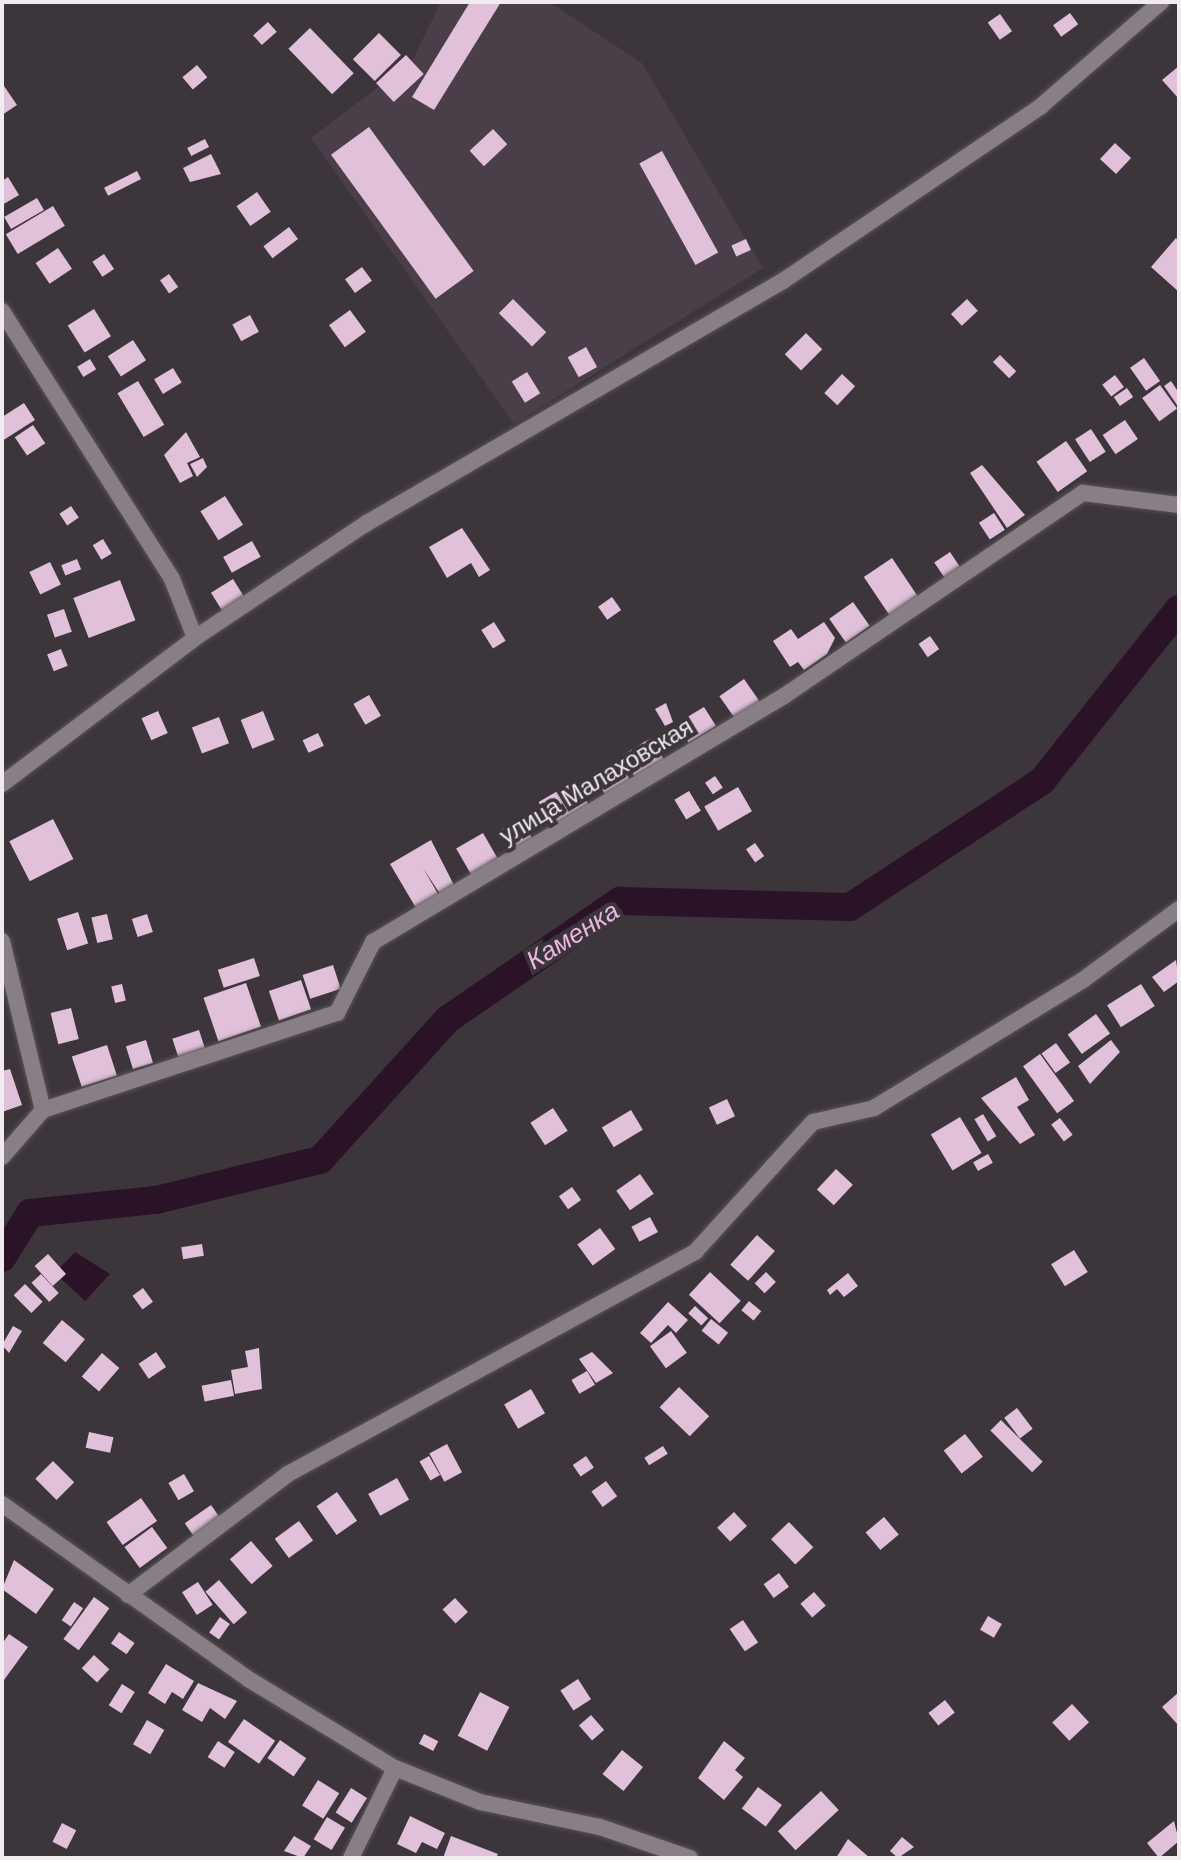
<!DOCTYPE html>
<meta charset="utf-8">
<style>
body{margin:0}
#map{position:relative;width:1181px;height:1860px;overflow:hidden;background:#3c353b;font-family:Arial,sans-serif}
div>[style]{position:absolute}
.built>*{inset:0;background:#4a3f48}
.water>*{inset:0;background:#2b1327}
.river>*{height:28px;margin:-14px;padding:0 14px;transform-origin:14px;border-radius:14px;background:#2b1327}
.building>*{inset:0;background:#e1c0da;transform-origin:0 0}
.roads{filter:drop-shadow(0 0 2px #585357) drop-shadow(0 0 2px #585357)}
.minor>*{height:16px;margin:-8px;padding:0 8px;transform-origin:8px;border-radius:8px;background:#877f85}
span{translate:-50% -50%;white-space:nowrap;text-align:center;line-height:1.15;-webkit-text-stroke:8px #3c353b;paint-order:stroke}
.street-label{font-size:24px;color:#f0ebef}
.water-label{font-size:26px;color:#eab6df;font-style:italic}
.frame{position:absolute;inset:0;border:4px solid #f0ebef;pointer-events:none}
</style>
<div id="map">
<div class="built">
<div style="clip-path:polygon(441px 2px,549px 2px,642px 63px,763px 268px,514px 424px,311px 138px,412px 61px)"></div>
</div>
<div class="water">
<div style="clip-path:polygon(75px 1252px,110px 1274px,85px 1301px,55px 1273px)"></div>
</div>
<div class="river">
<div style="left:2px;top:1258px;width:53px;rotate:-58.1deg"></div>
<div style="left:30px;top:1213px;width:127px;rotate:-5.9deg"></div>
<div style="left:156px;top:1200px;width:169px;rotate:-13.7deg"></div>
<div style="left:320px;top:1160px;width:190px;rotate:-47.8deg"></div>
<div style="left:448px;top:1019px;width:209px;rotate:-34.5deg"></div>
<div style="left:620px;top:901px;width:230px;rotate:1.5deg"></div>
<div style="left:850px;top:907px;width:230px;rotate:-33.3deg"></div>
<div style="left:1042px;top:781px;width:220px;rotate:-51.5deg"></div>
</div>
<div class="building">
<div style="clip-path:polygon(470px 2px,501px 2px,434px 110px,412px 97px)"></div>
<div style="left:1070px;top:13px;width:14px;height:21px;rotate:54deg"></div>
<div style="left:1000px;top:14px;width:21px;height:15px;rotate:55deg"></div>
<div style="left:268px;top:22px;width:13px;height:20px;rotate:48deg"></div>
<div style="left:310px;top:28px;width:63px;height:30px;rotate:46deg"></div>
<div style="left:379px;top:33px;width:31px;height:37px;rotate:45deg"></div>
<div style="left:406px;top:55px;width:26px;height:41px;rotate:47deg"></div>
<div style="left:197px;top:65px;width:16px;height:19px;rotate:50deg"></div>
<div style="clip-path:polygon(1179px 66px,1179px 99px,1162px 80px)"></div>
<div style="clip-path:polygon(4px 86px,17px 105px,2px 115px,2px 87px)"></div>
<div style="left:369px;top:127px;width:178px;height:47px;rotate:54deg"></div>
<div style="left:493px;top:129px;width:21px;height:32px;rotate:47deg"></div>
<div style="left:205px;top:139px;width:9px;height:20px;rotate:63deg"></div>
<div style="left:1115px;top:143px;width:22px;height:22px;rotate:43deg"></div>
<div style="left:662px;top:151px;width:116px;height:26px;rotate:61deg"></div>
<div style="clip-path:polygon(211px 154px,221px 174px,190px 182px,183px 168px)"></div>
<div style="left:137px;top:171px;width:9px;height:37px;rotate:63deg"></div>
<div style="clip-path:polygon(8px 177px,19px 195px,2px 205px,2px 181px)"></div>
<div style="left:257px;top:192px;width:24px;height:25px;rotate:55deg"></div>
<div style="left:37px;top:198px;width:14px;height:38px;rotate:60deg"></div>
<div style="left:53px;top:206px;width:23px;height:55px;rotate:59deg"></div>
<div style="left:289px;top:227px;width:15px;height:32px;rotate:53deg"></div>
<div style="clip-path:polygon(1176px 238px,1179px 241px,1179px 292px,1151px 267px)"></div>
<div style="left:746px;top:239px;width:12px;height:16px;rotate:66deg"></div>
<div style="left:58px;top:248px;width:25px;height:27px;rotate:56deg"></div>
<div style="left:104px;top:254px;width:18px;height:14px;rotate:56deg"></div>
<div style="left:362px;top:267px;width:17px;height:21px;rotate:54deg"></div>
<div style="left:169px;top:274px;width:16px;height:11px;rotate:55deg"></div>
<div style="left:513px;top:299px;width:47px;height:20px;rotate:45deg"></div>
<div style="left:967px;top:299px;width:16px;height:22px;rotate:47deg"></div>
<div style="left:94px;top:309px;width:32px;height:31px;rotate:58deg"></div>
<div style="left:350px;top:310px;width:27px;height:26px;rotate:54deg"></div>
<div style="left:250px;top:315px;width:19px;height:20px;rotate:62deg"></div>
<div style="left:806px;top:333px;width:23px;height:30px;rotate:45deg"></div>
<div style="left:133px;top:340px;width:24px;height:30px;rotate:57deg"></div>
<div style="left:586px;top:347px;width:23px;height:21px;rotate:61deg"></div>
<div style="left:1000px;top:355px;width:23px;height:10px;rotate:45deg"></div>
<div style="left:1144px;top:358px;width:28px;height:17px;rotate:55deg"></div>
<div style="left:90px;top:359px;width:12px;height:15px;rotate:59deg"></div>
<div style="left:173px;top:368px;width:17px;height:22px;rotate:59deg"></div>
<div style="left:527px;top:372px;width:25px;height:18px;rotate:58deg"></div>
<div style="left:842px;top:374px;width:18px;height:26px;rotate:43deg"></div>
<div style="left:1115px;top:375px;width:15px;height:16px;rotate:53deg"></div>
<div style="left:138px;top:381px;width:51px;height:24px;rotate:59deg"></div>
<div style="clip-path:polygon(1171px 381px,1179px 393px,1179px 408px,1164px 386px)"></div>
<div style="left:1160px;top:385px;width:29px;height:22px;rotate:54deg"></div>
<div style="left:1127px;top:388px;width:11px;height:16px;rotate:56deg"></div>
<div style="clip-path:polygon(24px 403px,35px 420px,2px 441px,2px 417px)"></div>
<div style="left:1125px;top:420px;width:23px;height:27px;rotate:56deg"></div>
<div style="left:33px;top:425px;width:22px;height:22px;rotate:56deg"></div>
<div style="left:1091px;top:429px;width:27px;height:19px;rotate:57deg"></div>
<div style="clip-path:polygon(186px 432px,200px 457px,187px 463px,193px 476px,180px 483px,164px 455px)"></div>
<div style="left:1066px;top:441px;width:37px;height:36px;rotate:55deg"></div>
<div style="clip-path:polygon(203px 458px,207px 467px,197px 477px,190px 464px)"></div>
<div style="clip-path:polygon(982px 465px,1025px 515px,1007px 528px,970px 473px)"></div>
<div style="left:225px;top:496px;width:34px;height:29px;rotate:58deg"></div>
<div style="left:71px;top:506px;width:14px;height:14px;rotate:56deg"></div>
<div style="left:994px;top:513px;width:20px;height:18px;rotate:57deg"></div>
<div style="clip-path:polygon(462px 528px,490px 570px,479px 577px,471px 563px,447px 578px,429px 547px)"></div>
<div style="left:103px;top:539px;width:17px;height:12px;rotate:59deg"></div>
<div style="left:252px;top:541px;width:18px;height:33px;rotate:61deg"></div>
<div style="left:950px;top:552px;width:18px;height:19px;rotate:56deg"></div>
<div style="left:892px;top:558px;width:46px;height:34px;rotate:56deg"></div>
<div style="left:77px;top:559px;width:11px;height:17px;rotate:68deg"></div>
<div style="left:50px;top:562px;width:25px;height:23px;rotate:64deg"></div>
<div style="left:233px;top:579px;width:26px;height:26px;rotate:58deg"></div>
<div style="left:120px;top:580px;width:43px;height:50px;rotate:69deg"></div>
<div style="left:612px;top:597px;width:16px;height:17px;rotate:55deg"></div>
<div style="left:853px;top:602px;width:29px;height:29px;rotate:55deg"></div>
<div style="left:64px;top:609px;width:24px;height:18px;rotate:71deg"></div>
<div style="left:494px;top:622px;width:22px;height:15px;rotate:58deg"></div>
<div style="clip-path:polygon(824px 622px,835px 638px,827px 654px,804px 670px,798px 662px,790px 667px,773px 641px,791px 629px,798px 639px)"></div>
<div style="left:930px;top:636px;width:16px;height:14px;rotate:55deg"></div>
<div style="left:61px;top:649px;width:18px;height:15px;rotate:68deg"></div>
<div style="left:744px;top:679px;width:28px;height:30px;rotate:55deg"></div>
<div style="left:369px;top:695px;width:24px;height:18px;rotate:60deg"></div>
<div style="clip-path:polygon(666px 703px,673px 722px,665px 726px,655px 709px)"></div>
<div style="clip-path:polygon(704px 707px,716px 726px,688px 743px,684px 719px)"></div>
<div style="left:158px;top:711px;width:24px;height:18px;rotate:66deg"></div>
<div style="left:263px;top:711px;width:31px;height:24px;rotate:68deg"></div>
<div style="left:219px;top:717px;width:28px;height:29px;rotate:69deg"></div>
<div style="left:318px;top:733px;width:14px;height:17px;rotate:65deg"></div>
<div style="left:651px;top:738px;width:27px;height:34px;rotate:59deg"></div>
<div style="left:620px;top:763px;width:23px;height:29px;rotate:59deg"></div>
<div style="left:715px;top:776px;width:14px;height:12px;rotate:56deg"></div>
<div style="left:575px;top:781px;width:30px;height:42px;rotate:60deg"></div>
<div style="left:738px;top:787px;width:28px;height:39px;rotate:60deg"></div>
<div style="left:689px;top:791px;width:23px;height:17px;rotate:59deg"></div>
<div style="left:520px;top:818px;width:26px;height:23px;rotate:59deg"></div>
<div style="left:53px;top:819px;width:45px;height:49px;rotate:63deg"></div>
<div style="left:483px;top:833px;width:34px;height:31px;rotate:60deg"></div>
<div style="clip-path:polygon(431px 840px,456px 889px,442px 897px,423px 868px,441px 899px,419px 913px,390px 864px)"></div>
<div style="left:755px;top:843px;width:16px;height:11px;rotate:55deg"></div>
<div style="left:78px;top:912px;width:33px;height:22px;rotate:72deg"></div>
<div style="left:107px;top:914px;width:26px;height:16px;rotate:77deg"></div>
<div style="left:147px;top:914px;width:19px;height:16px;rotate:72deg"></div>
<div style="left:254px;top:958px;width:19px;height:38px;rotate:72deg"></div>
<div style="clip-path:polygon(1176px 960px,1179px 981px,1164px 992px,1152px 977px)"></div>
<div style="left:333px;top:965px;width:25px;height:32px;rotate:72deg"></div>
<div style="left:301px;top:980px;width:31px;height:34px;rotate:71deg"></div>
<div style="left:246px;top:983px;width:46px;height:45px;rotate:71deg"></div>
<div style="left:122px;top:984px;width:17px;height:11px;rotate:77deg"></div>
<div style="left:1141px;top:984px;width:26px;height:40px;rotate:58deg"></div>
<div style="left:71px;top:1008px;width:32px;height:21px;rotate:76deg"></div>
<div style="left:1096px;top:1014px;width:24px;height:35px;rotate:54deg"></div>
<div style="left:199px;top:1030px;width:19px;height:28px;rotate:72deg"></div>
<div style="left:146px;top:1040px;width:24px;height:21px;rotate:73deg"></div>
<div style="clip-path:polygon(1111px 1040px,1120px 1052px,1090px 1084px,1078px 1066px)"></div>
<div style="left:1056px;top:1043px;width:24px;height:18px;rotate:54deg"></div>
<div style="left:107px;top:1045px;width:32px;height:37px;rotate:72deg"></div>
<div style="left:1040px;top:1054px;width:58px;height:21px;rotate:54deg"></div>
<div style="clip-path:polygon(10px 1069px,22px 1105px,2px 1112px,2px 1071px)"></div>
<div style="clip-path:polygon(1016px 1077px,1029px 1100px,1017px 1107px,1035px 1135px,1020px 1144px,981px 1098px)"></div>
<div style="left:727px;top:1099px;width:19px;height:20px;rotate:65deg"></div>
<div style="left:553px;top:1108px;width:27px;height:27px;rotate:57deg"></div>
<div style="left:631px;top:1110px;width:23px;height:34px;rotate:59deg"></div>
<div style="left:983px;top:1114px;width:26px;height:10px;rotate:59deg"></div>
<div style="left:960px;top:1117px;width:42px;height:34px;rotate:59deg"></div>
<div style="left:1060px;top:1118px;width:21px;height:11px;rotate:53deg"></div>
<div style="left:988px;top:1154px;width:10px;height:17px;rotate:61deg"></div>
<div style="left:836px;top:1169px;width:23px;height:28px;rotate:43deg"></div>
<div style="left:640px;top:1174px;width:24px;height:29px;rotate:55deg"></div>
<div style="left:572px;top:1187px;width:16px;height:16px;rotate:55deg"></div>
<div style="left:650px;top:1217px;width:17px;height:21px;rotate:62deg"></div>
<div style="left:600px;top:1228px;width:26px;height:28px;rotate:54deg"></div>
<div style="left:757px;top:1235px;width:24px;height:40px;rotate:42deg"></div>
<div style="left:202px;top:1244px;width:12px;height:21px;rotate:81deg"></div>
<div style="left:1074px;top:1250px;width:26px;height:27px;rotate:58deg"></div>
<div style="left:48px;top:1254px;width:27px;height:18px;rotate:48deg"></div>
<div style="left:710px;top:1272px;width:42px;height:31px;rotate:43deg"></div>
<div style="left:766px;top:1272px;width:14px;height:16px;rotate:45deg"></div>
<div style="clip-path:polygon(848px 1273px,858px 1286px,844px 1297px,837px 1289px,830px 1295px,827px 1290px)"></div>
<div style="left:41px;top:1274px;width:26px;height:13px;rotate:47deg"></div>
<div style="left:25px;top:1284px;width:25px;height:16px;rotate:45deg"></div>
<div style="left:143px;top:1288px;width:17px;height:13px;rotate:54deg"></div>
<div style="left:749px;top:1301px;width:16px;height:12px;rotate:40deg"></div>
<div style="clip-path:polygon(668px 1302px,688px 1320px,676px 1333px,668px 1325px,651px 1343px,640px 1333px)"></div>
<div style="left:695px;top:1306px;width:18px;height:10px;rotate:43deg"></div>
<div style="left:711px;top:1319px;width:22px;height:15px;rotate:39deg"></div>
<div style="left:62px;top:1320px;width:30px;height:30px;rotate:40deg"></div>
<div style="clip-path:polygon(13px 1326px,22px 1331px,9px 1353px,2px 1345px)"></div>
<div style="left:671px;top:1331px;width:27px;height:26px;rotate:54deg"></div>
<div style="clip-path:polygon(259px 1348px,262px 1389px,235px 1394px,231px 1370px,248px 1367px,245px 1351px)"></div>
<div style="left:156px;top:1352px;width:18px;height:21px;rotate:56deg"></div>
<div style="clip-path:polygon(592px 1352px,613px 1373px,596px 1383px,579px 1359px)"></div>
<div style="left:102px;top:1353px;width:23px;height:31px;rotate:41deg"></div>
<div style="left:587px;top:1371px;width:16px;height:18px;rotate:60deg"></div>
<div style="left:231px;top:1380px;width:16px;height:30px;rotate:79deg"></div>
<div style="left:679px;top:1387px;width:42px;height:28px;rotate:44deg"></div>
<div style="left:531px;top:1389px;width:28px;height:31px;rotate:60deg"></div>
<div style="left:1017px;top:1408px;width:26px;height:16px;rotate:53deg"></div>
<div style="left:1001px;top:1420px;width:59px;height:15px;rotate:45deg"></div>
<div style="left:89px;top:1432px;width:25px;height:16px;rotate:12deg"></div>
<div style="left:965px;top:1434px;width:29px;height:27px;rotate:52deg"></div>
<div style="left:447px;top:1444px;width:32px;height:20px;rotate:62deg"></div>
<div style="left:663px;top:1446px;width:9px;height:22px;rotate:58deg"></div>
<div style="left:429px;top:1456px;width:22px;height:11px;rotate:60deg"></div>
<div style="left:586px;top:1456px;width:14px;height:16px;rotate:56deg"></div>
<div style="left:53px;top:1461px;width:30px;height:25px;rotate:45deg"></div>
<div style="left:184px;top:1474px;width:20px;height:18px;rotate:60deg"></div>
<div style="left:397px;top:1478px;width:25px;height:33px;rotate:61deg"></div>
<div style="left:606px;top:1481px;width:19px;height:18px;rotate:54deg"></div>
<div style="left:337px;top:1492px;width:35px;height:25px;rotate:55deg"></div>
<div style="left:141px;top:1498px;width:28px;height:42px;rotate:55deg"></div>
<div style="left:211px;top:1505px;width:19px;height:32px;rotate:55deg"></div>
<div style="left:734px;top:1512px;width:19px;height:23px;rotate:47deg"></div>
<div style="left:884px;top:1517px;width:23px;height:24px;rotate:50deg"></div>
<div style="left:299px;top:1521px;width:24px;height:30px;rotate:54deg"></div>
<div style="left:789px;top:1522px;width:35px;height:25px;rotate:46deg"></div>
<div style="left:152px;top:1527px;width:26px;height:34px;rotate:54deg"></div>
<div style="left:251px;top:1541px;width:33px;height:28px;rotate:49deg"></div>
<div style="clip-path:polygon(14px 1560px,54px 1589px,36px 1614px,2px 1589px)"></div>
<div style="left:779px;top:1573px;width:17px;height:19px;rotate:54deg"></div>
<div style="left:219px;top:1580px;width:43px;height:18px;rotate:49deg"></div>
<div style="left:198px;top:1582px;width:27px;height:19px;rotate:57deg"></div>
<div style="left:814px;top:1592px;width:18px;height:18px;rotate:49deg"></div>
<div style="left:94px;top:1597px;width:19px;height:52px;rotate:36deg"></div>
<div style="left:455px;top:1598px;width:19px;height:17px;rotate:47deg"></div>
<div style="left:74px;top:1602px;width:11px;height:22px;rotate:34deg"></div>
<div style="left:988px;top:1616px;width:16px;height:16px;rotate:30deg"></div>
<div style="left:220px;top:1617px;width:12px;height:19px;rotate:35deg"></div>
<div style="left:743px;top:1620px;width:27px;height:16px;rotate:56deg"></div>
<div style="left:119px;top:1632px;width:19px;height:14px;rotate:35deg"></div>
<div style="clip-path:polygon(9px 1634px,28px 1647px,4px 1680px,2px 1644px)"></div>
<div style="left:94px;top:1655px;width:21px;height:18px;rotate:43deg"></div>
<div style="clip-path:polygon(166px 1664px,194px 1681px,183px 1699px,172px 1692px,165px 1704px,148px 1693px)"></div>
<div style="left:578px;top:1679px;width:24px;height:21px;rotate:57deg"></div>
<div style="clip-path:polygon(198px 1683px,237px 1701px,225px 1719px,210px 1708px,202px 1722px,182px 1710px)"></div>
<div style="left:122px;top:1684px;width:15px;height:25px;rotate:32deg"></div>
<div style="left:480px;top:1692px;width:33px;height:49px;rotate:27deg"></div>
<div style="clip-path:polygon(1179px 1692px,1179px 1726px,1162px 1707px)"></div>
<div style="left:945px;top:1700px;width:16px;height:21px;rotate:52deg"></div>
<div style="left:1072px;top:1704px;width:25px;height:27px;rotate:47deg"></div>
<div style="left:591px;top:1715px;width:20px;height:16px;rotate:49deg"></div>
<div style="left:244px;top:1719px;width:38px;height:28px;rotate:35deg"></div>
<div style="left:147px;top:1720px;width:20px;height:28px;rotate:30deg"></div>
<div style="left:424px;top:1734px;width:16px;height:11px;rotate:27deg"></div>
<div style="left:280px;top:1740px;width:32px;height:22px;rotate:35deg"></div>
<div style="left:218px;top:1741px;width:20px;height:19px;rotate:33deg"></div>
<div style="clip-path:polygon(724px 1741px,745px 1758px,735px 1770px,743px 1777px,724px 1800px,698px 1778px)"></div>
<div style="left:622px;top:1750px;width:27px;height:31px;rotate:39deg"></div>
<div style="left:318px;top:1780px;width:25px;height:30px;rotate:32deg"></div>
<div style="left:758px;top:1787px;width:30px;height:27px;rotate:37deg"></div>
<div style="left:351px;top:1788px;width:19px;height:29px;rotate:32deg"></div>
<div style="left:821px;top:1791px;width:26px;height:59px;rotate:47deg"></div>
<div style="clip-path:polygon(410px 1816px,445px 1833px,437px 1849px,422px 1842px,416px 1853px,397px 1844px)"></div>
<div style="left:327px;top:1817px;width:21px;height:26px;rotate:31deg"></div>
<div style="clip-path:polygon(1174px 1821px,1179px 1841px,1159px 1858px,1147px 1843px)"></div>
<div style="left:62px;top:1823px;width:16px;height:21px;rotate:27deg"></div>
<div style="clip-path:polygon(294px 1836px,311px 1846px,303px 1858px,284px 1851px)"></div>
<div style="clip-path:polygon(451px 1836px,498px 1854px,496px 1858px,443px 1858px)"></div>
<div style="clip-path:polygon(902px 1837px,914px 1847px,898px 1858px,890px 1851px)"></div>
<div style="clip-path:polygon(848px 1839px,870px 1858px,836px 1858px)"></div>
</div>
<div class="roads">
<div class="minor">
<div style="left:2px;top:311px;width:317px;rotate:57.6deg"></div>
<div style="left:172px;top:579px;width:63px;rotate:68.7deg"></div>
<div style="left:2px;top:784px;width:242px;rotate:-37.1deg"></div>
<div style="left:195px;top:638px;width:207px;rotate:-33.8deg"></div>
<div style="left:367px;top:523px;width:481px;rotate:-30.2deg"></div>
<div style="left:783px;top:281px;width:312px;rotate:-34.1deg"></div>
<div style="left:1041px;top:106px;width:159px;rotate:-40.9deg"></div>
<div style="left:2px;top:941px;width:174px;rotate:76.4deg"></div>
<div style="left:43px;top:1110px;width:62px;rotate:131.1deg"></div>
<div style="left:43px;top:1110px;width:310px;rotate:-18.3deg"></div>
<div style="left:337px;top:1013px;width:80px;rotate:-63.1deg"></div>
<div style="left:373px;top:942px;width:479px;rotate:-30.9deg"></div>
<div style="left:784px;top:696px;width:361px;rotate:-34.2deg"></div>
<div style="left:1083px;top:493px;width:97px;rotate:7.1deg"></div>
<div style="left:2px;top:1504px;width:304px;rotate:35.4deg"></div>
<div style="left:250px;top:1680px;width:170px;rotate:31.3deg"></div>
<div style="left:395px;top:1768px;width:92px;rotate:21.8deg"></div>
<div style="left:480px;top:1802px;width:123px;rotate:11.8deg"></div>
<div style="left:600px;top:1827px;width:95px;rotate:19deg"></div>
<div style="left:128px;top:1595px;width:201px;rotate:-37.1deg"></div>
<div style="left:288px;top:1474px;width:464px;rotate:-28.6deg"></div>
<div style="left:695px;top:1252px;width:176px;rotate:-47.8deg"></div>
<div style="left:813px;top:1122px;width:63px;rotate:-12.9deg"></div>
<div style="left:874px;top:1108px;width:245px;rotate:-31.5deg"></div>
<div style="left:1083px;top:980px;width:119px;rotate:-36.5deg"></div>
<div style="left:351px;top:1858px;width:100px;rotate:-63.9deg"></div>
</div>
</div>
<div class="street-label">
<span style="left:596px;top:781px;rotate:-31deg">улица Малаховская</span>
</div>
<div class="water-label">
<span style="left:573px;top:936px;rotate:-32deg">Каменка</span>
</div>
<div class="frame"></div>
</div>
